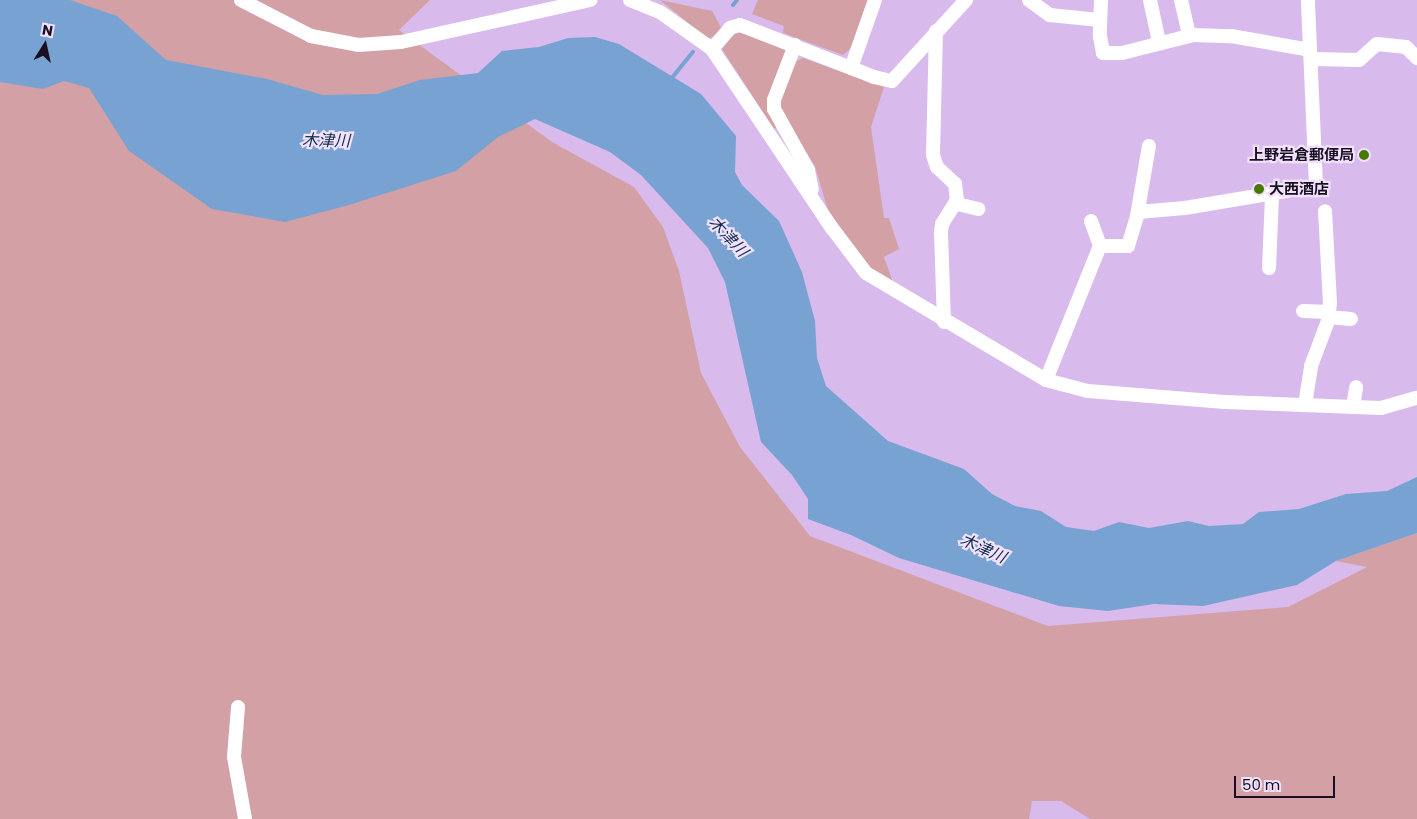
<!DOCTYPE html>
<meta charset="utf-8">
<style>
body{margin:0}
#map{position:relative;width:1417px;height:819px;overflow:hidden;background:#d8baec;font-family:Poppins,"Noto Sans JP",sans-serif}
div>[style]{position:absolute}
.green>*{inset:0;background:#d3a0a5}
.water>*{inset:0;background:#78a2d2}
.stream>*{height:4px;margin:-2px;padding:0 2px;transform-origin:2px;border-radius:2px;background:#78a2d2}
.street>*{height:14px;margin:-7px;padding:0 7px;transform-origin:7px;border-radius:7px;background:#fff}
.dots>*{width:14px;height:14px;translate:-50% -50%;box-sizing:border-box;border:2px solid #f1e1fb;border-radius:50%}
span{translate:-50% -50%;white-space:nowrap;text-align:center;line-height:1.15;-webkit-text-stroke:4.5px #f1e1fb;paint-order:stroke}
.poi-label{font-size:15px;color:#1a0f21;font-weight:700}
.right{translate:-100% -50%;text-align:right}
.left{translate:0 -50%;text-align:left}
.water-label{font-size:16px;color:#0c2b4b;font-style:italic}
.north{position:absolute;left:20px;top:20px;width:50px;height:50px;-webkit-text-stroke:4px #f1e1fb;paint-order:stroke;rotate:10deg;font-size:14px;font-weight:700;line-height:20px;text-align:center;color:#1a0f21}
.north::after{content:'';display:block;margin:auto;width:18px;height:22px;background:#1a0f21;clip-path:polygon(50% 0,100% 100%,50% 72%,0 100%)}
.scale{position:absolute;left:1234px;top:776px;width:101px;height:22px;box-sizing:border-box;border:2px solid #1a0f21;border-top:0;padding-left:6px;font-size:15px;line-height:18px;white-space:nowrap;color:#1a0f21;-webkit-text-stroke:4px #f1e1fb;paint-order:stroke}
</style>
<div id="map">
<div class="green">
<div style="clip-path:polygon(0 0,430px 0,399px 30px,552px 142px,634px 187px,663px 227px,679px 271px,701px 373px,740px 447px,810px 536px,1048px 626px,1288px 607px,1367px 567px,1336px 561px,1417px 533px,1417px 819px,1090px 819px,1061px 801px,1032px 801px,1029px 819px,0 819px)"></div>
<div style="clip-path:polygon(660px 0,712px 11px,723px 31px,708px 39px)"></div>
<div style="clip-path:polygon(758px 0,869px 0,851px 48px,843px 55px,783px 33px,784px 26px,752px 14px)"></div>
<div style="clip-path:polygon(736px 31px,783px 45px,786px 52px,767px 104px,777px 127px,774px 129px,722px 49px)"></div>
<div style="clip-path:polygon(803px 58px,884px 87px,871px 127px,884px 218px,889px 218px,899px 249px,884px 257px,894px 285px,872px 271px,829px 214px,815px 166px,779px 109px,779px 98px,795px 62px)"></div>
</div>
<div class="water">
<div style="clip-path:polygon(0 0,70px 0,117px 16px,166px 60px,267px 79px,323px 95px,377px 94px,420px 80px,478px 73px,502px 51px,539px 47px,568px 38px,595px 37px,619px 44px,701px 94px,736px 136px,735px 172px,742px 185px,779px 221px,802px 272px,815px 321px,817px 358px,826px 386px,888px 441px,964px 469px,992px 494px,1015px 506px,1041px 511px,1066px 527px,1094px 531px,1119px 522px,1149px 528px,1188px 521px,1209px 526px,1243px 524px,1259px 512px,1299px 509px,1346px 494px,1387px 491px,1417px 477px,1417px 533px,1336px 561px,1297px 585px,1203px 606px,1154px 604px,1108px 611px,1059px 606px,899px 558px,851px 535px,808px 519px,808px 499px,792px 475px,761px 442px,725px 282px,708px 248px,641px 175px,610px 152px,535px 119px,498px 137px,456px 171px,349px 205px,285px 222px,212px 209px,129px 151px,89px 88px,64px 81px,43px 89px,0 82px)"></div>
</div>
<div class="stream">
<div style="left:733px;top:5px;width:6px;rotate:-51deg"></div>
<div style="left:671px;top:79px;width:35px;rotate:-51deg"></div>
</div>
<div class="street">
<div style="left:241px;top:0;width:79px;rotate:27.2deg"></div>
<div style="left:311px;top:36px;width:48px;rotate:10.8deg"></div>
<div style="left:358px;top:45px;width:43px;rotate:-4deg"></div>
<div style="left:401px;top:42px;width:194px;rotate:-12.5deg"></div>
<div style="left:630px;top:0;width:32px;rotate:22deg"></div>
<div style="left:660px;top:12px;width:64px;rotate:35.4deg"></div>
<div style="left:712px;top:49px;width:216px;rotate:56.2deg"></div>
<div style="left:832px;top:228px;width:56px;rotate:52.9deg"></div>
<div style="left:866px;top:273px;width:209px;rotate:30.7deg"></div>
<div style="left:1046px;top:380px;width:43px;rotate:14.7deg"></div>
<div style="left:1088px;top:391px;width:137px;rotate:4.6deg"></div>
<div style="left:1225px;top:402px;width:156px;rotate:2.2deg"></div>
<div style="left:1381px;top:408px;width:37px;rotate:-16deg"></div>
<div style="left:1029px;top:0;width:26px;rotate:36deg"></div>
<div style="left:1050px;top:15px;width:49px;rotate:5.8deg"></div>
<div style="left:1101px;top:0;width:36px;rotate:92deg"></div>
<div style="left:1100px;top:36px;width:17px;rotate:80deg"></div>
<div style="left:1103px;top:53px;width:19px"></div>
<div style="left:1122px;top:53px;width:73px;rotate:-14.2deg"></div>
<div style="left:1193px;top:35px;width:38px;rotate:2deg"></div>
<div style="left:1231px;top:36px;width:80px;rotate:10deg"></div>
<div style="left:1150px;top:0;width:43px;rotate:77.9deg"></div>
<div style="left:1181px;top:0;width:36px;rotate:77deg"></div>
<div style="left:936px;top:31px;width:124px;rotate:91.4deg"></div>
<div style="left:933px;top:155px;width:13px;rotate:72deg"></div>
<div style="left:937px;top:167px;width:25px;rotate:43deg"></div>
<div style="left:955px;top:184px;width:16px;rotate:83deg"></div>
<div style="left:957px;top:200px;width:28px;rotate:122deg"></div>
<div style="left:942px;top:224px;width:8px;rotate:97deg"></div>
<div style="left:941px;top:232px;width:90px;rotate:88.1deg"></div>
<div style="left:795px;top:45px;width:59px;rotate:110.9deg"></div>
<div style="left:774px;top:100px;width:9px;rotate:90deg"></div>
<div style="left:774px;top:109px;width:70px;rotate:60.9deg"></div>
<div style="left:808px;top:170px;width:20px;rotate:79deg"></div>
<div style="left:712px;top:49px;width:28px;rotate:-49deg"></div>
<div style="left:730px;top:28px;width:10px;rotate:-17deg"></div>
<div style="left:740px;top:25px;width:144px;rotate:21.2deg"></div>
<div style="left:874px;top:77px;width:18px;rotate:13deg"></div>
<div style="left:892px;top:81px;width:110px;rotate:-47.6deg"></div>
<div style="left:1312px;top:59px;width:47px;rotate:1.2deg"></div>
<div style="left:1359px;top:60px;width:24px;rotate:-42deg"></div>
<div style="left:1377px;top:44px;width:29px;rotate:6deg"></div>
<div style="left:1406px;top:47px;width:16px;rotate:45deg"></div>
<div style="left:851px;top:68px;width:72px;rotate:-70.6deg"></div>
<div style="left:957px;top:204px;width:22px;rotate:13deg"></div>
<div style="left:1138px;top:212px;width:47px;rotate:-4.9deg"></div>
<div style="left:1185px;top:208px;width:133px;rotate:-9.5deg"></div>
<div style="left:1316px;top:186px;width:186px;rotate:-92.5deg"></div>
<div style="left:1091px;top:221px;width:27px;rotate:70deg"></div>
<div style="left:1269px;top:268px;width:73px;rotate:-87.6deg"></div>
<div style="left:1303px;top:311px;width:26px;rotate:2deg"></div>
<div style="left:1328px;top:317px;width:23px;rotate:5deg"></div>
<div style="left:1046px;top:380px;width:144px;rotate:-68.1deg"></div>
<div style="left:1100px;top:246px;width:28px"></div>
<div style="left:1128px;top:246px;width:31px;rotate:-73deg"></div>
<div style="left:1137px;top:216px;width:71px;rotate:-80.3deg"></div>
<div style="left:1305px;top:405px;width:39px;rotate:-81deg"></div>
<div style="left:1311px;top:366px;width:48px;rotate:-69.3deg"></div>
<div style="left:1328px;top:321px;width:18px;rotate:-84deg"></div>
<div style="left:1330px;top:303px;width:92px;rotate:-93.1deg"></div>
<div style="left:1353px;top:407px;width:20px;rotate:-81deg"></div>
<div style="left:238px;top:707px;width:50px;rotate:94.6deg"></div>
<div style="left:234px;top:757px;width:63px;rotate:79.9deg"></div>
</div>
<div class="dots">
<div style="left:1364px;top:155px;background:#477800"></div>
<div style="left:1259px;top:189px;background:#477800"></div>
</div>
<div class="poi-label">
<span class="right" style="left:1354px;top:155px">上野岩倉郵便局</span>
<span class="left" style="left:1269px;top:189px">大西酒店</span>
</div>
<div class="water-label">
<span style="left:326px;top:141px;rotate:1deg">木津川</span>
<span style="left:728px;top:237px;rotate:47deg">木津川</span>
<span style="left:983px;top:549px;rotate:24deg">木津川</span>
</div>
<div class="north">N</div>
<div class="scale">50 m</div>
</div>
